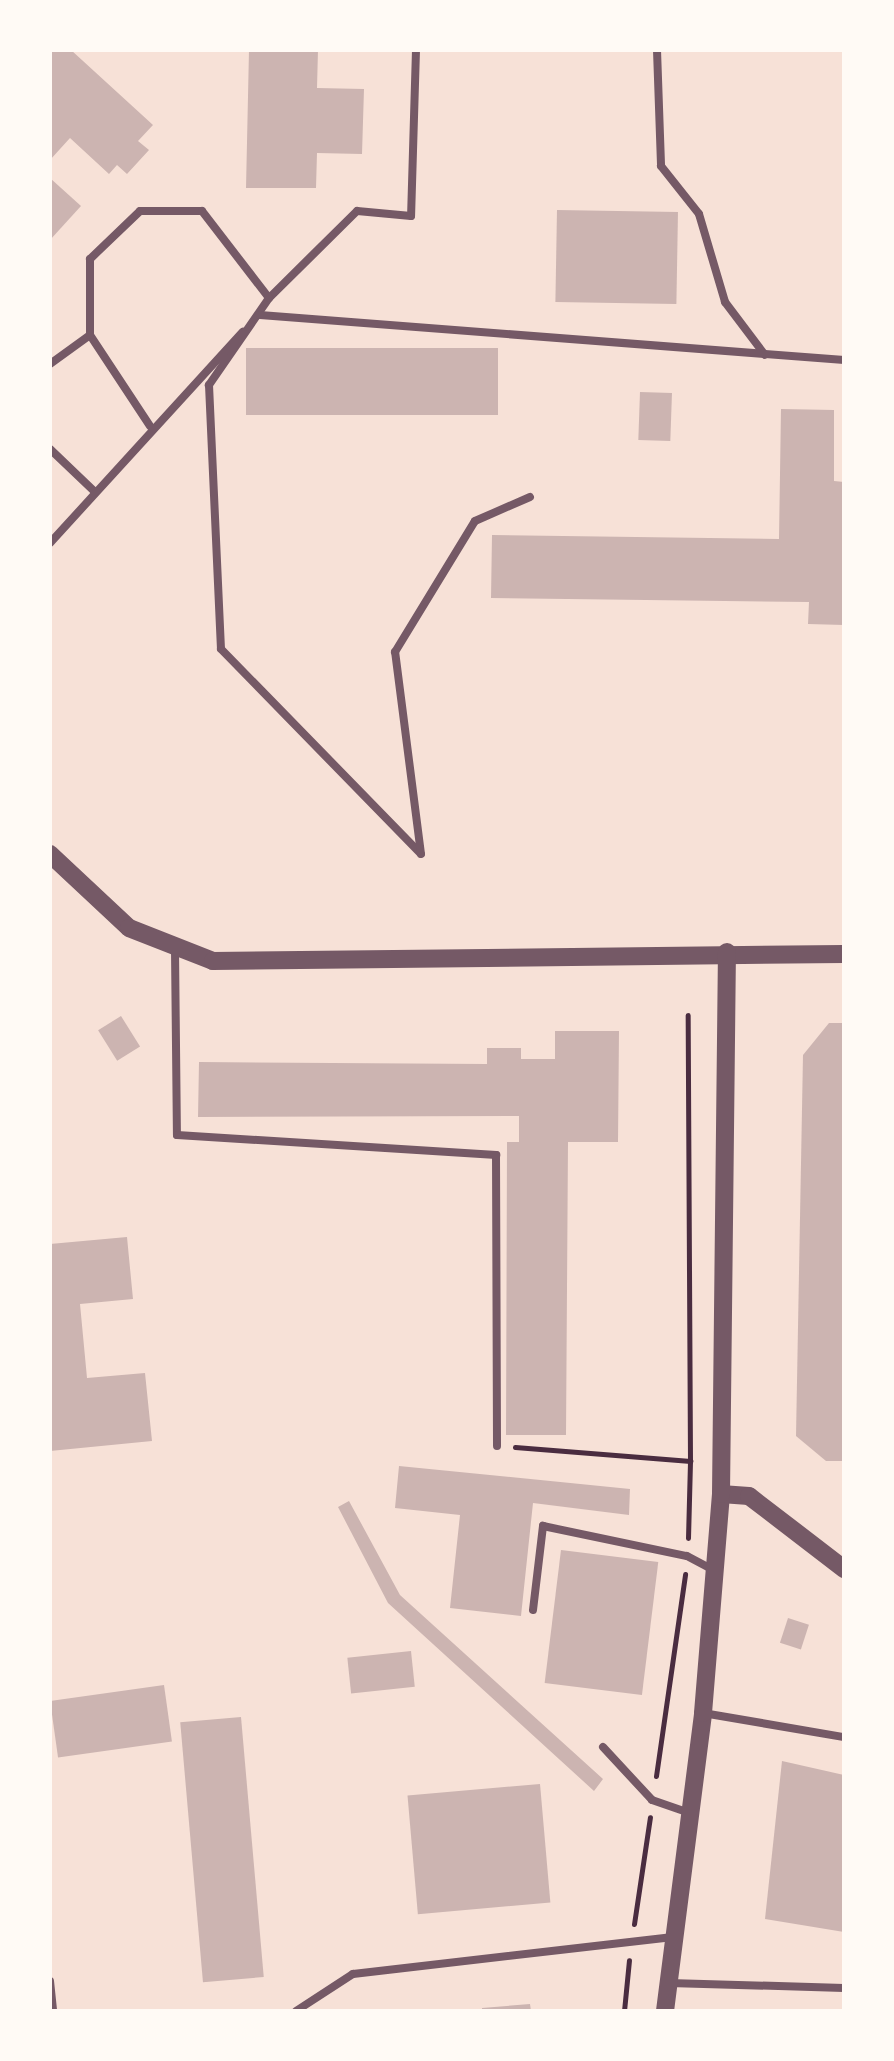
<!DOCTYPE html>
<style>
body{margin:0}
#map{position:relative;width:894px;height:2061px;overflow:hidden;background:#f7e1d7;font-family:Mulish,sans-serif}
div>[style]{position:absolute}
.building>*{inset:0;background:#ccb4b1;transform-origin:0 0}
.path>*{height:5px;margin:-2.5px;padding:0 2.5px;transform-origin:2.5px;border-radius:2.5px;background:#4a2c40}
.service>*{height:8px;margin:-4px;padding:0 4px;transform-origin:4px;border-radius:4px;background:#755966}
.tertiary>*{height:18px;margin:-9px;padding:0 9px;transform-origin:9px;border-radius:9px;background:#755966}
span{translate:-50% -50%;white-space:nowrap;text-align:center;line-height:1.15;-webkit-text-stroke:9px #fffaf5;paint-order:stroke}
.frame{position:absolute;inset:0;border:52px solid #fffaf5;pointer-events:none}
</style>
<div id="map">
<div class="building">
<div style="clip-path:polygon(50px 50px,71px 50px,153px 125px,138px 141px,149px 150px,127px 174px,117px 165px,109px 174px,70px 138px,50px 160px)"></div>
<div style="clip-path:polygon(249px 50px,318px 50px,317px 88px,364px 89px,362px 154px,317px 153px,316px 188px,246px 188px)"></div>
<div style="clip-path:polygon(50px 178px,81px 206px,50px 240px)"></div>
<div style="left:557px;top:210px;width:121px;height:92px;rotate:1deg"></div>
<div style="left:246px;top:348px;width:252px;height:67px"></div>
<div style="left:640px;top:392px;width:32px;height:48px;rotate:2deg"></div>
<div style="clip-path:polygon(781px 409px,834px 410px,834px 481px,844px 482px,844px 625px,808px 624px,809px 602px,491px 598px,492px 535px,779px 539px)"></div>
<div style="left:121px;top:1016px;width:36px;height:27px;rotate:58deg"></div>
<div style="clip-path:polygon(829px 1023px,844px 1023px,844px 1461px,826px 1461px,796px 1436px,803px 1055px)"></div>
<div style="clip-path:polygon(555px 1031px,619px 1031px,618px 1142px,568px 1142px,566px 1435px,506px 1435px,507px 1142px,519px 1142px,519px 1116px,198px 1117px,199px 1062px,487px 1064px,487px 1048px,521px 1048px,521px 1059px,555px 1059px)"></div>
<div style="clip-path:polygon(127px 1237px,133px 1299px,80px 1304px,87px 1378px,145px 1373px,152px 1441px,50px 1451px,50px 1244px)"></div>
<div style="clip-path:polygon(399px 1466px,630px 1489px,629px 1515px,533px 1503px,521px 1616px,450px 1608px,460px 1515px,395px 1508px)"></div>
<div style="clip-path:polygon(349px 1501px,400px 1595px,603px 1779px,594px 1791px,388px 1603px,338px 1507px)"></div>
<div style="left:561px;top:1550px;width:98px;height:134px;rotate:7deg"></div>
<div style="left:788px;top:1618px;width:22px;height:26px;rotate:18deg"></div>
<div style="left:411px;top:1651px;width:36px;height:64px;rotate:84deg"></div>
<div style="left:164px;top:1685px;width:57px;height:115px;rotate:82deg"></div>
<div style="left:241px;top:1717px;width:261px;height:61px;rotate:85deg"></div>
<div style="clip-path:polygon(782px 1761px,844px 1775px,844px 1932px,765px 1919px)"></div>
<div style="left:540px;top:1784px;width:119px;height:133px;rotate:85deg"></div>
<div style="clip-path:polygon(530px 2004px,531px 2011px,482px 2011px,482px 2008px)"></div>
</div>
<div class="path">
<div style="left:515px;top:1447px;width:176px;rotate:4.6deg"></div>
<div style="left:690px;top:1461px;width:446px;rotate:-90.3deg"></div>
<div style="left:688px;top:1538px;width:77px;rotate:-88.5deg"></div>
<div style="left:656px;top:1776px;width:204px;rotate:-81.8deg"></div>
<div style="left:634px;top:1924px;width:108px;rotate:-81.5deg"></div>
<div style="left:624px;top:2011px;width:51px;rotate:-84.4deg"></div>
</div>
<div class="service">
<div style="left:416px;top:50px;width:166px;rotate:91.7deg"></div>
<div style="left:411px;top:216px;width:54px;rotate:-174.7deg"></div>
<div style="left:357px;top:211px;width:124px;rotate:135.3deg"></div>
<div style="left:269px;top:298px;width:106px;rotate:124.6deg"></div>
<div style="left:209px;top:385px;width:264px;rotate:87.4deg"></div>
<div style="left:221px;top:649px;width:286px;rotate:45.7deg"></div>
<div style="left:421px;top:854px;width:204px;rotate:-97.3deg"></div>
<div style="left:395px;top:652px;width:153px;rotate:-58.6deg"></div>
<div style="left:475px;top:521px;width:60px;rotate:-23.6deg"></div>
<div style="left:657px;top:50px;width:116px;rotate:88deg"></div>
<div style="left:661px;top:166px;width:61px;rotate:51.6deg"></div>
<div style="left:699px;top:214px;width:92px;rotate:73.5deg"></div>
<div style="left:725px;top:302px;width:66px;rotate:53deg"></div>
<div style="left:260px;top:315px;width:586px;rotate:4.41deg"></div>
<div style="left:50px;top:364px;width:49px;rotate:-35.9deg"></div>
<div style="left:150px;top:426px;width:109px;rotate:-123.4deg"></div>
<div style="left:90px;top:335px;width:76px;rotate:-90deg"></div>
<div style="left:90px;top:259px;width:69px;rotate:-43.8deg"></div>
<div style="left:140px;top:211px;width:62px"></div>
<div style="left:202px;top:211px;width:110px;rotate:52.4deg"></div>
<div style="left:50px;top:449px;width:61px;rotate:43.7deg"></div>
<div style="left:50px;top:543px;width:286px;rotate:-47.6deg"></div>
<div style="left:175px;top:950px;width:185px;rotate:89.4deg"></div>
<div style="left:177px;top:1135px;width:320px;rotate:3.6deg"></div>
<div style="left:496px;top:1155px;width:291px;rotate:89.8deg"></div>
<div style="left:533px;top:1610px;width:85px;rotate:-83.2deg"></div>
<div style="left:543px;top:1526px;width:147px;rotate:11.8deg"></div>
<div style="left:687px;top:1556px;width:32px;rotate:28deg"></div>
<div style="left:703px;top:1713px;width:143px;rotate:9.7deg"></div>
<div style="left:603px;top:1747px;width:72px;rotate:47.2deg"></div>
<div style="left:652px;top:1800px;width:39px;rotate:19deg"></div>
<div style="left:50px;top:1981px;width:30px;rotate:84deg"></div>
<div style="left:669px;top:1983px;width:175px;rotate:1.6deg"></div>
<div style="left:296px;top:2011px;width:68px;rotate:-33deg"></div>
<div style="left:353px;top:1974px;width:320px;rotate:-6.6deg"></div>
</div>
<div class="tertiary">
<div style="left:50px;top:854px;width:108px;rotate:43.1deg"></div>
<div style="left:129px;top:928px;width:90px;rotate:21.4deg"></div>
<div style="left:213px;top:961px;width:631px;rotate:-0.64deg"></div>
<div style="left:721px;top:1494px;width:28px;rotate:4deg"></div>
<div style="left:749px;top:1496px;width:120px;rotate:37.5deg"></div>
<div style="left:665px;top:2011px;width:300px;rotate:-82.7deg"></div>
<div style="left:703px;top:1713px;width:220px;rotate:-85.3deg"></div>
<div style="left:721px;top:1494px;width:542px;rotate:-89.37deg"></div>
</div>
<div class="frame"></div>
</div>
